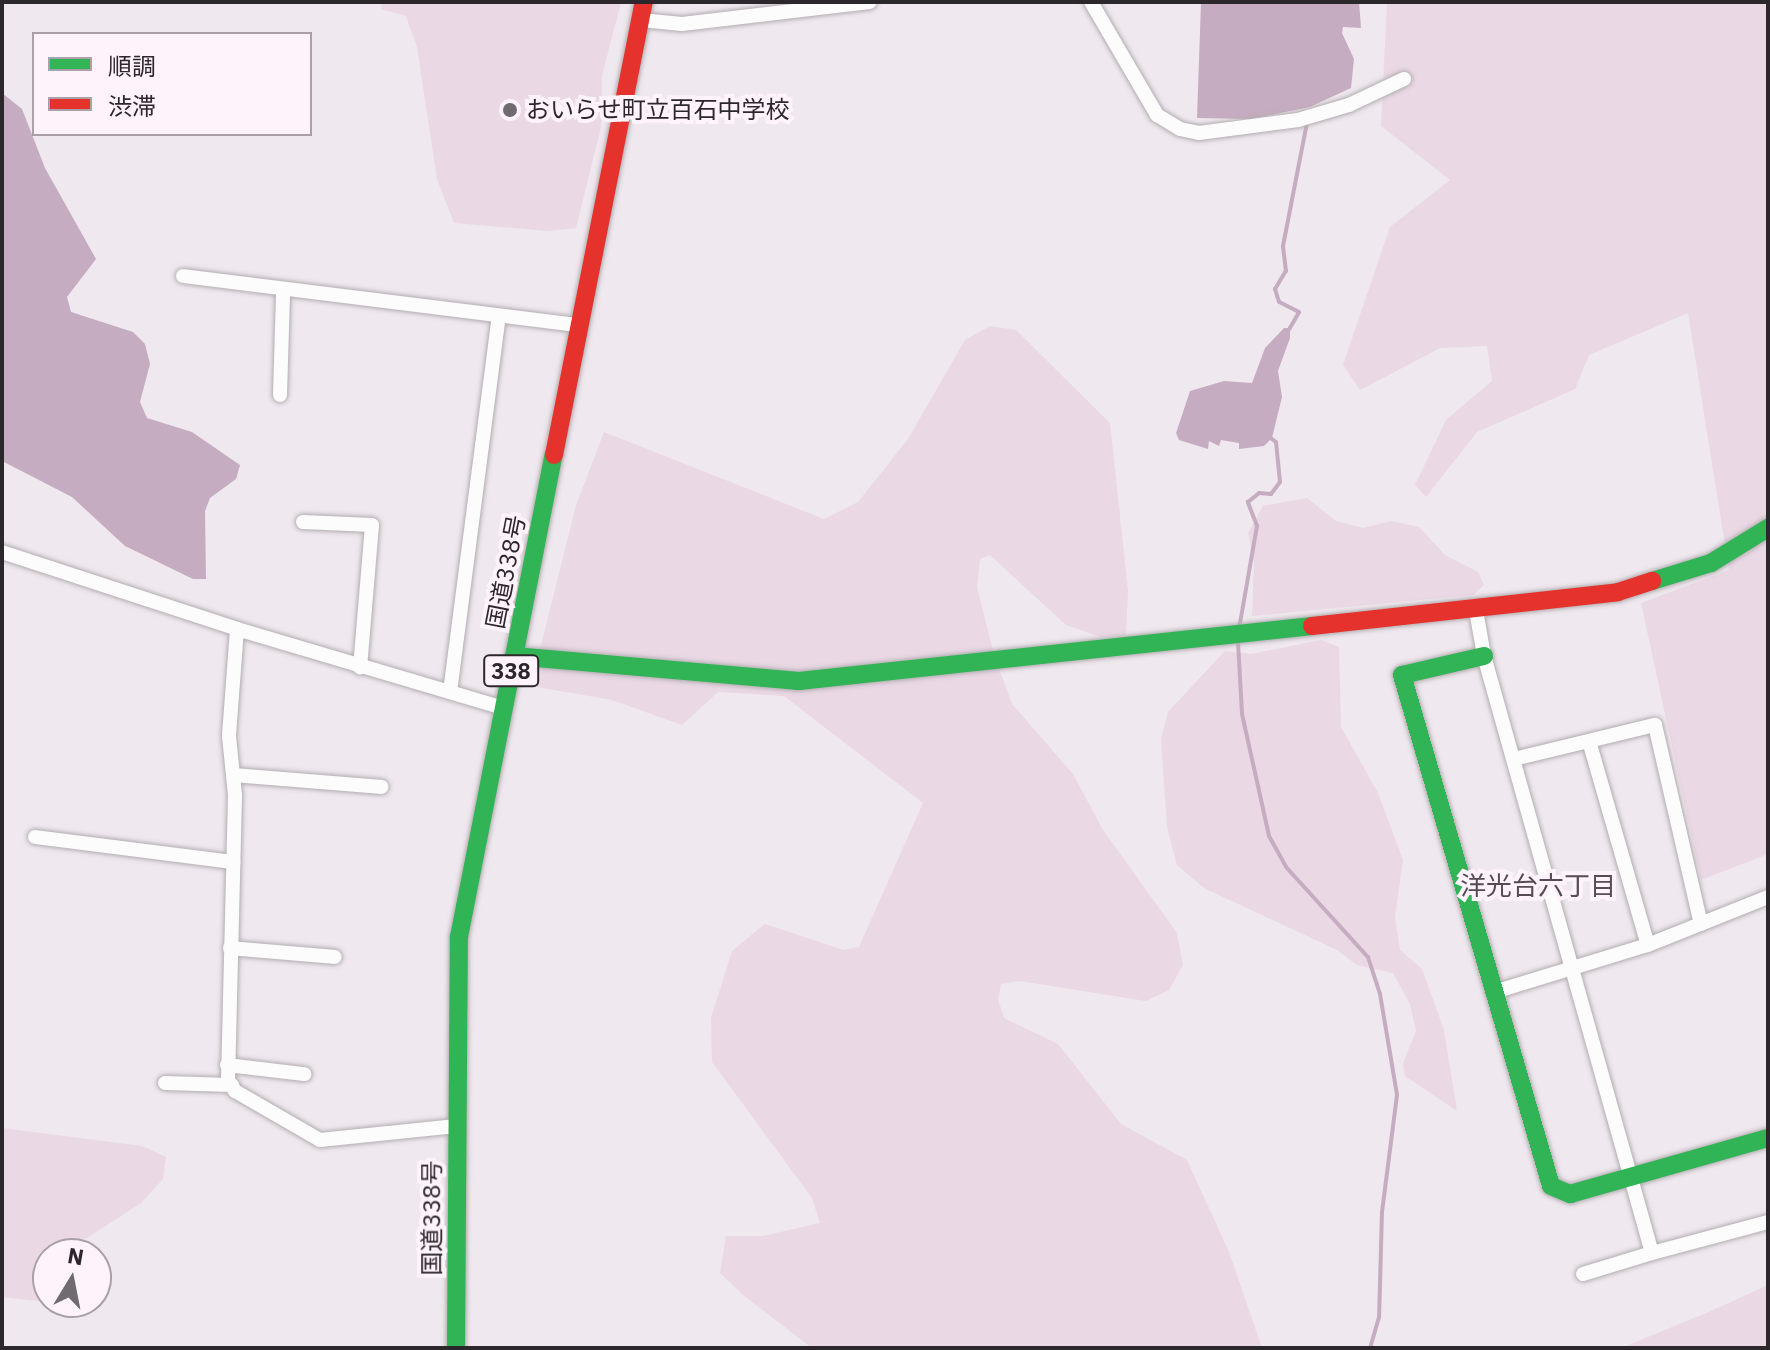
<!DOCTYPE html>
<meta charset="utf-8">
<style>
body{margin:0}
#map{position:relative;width:1770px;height:1350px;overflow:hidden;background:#efe8ee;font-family:"IBM Plex Sans","Noto Sans JP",sans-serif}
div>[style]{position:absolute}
.green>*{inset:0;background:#ead8e5}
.water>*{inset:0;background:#c6acc0}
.stream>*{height:4px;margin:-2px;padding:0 2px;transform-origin:2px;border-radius:2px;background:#c6acc0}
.roads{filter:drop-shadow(0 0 2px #b2adb1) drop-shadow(0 0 2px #b2adb1)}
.street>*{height:14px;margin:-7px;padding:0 7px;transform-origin:7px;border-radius:7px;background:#fdfcfc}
.fast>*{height:18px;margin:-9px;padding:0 9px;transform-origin:9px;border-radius:9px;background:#30b455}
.jam>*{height:18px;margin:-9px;padding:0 9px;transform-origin:9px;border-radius:9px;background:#e5322d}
.dots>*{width:22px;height:22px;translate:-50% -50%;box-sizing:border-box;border:4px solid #fef3fb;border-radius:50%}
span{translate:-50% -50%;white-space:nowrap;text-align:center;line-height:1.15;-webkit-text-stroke:8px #fef3fb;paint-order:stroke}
.shield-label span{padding:2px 6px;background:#fef3fb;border:2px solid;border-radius:6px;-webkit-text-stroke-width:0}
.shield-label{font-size:22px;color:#2c272b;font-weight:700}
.poi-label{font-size:24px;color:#2c272b}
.left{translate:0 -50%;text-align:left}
.street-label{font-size:24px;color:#2c272b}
.neighbourhood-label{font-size:26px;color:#574c54}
.frame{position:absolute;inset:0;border:4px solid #2c272b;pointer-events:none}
.legend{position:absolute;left:32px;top:32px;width:280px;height:104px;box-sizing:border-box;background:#fef3fb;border:2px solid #aaa1a8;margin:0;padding:10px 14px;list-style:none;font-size:24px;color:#2c272b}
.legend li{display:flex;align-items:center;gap:16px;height:40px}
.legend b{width:40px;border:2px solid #aaa1a8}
.north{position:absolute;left:32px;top:1238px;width:80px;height:80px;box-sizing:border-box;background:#fef3fb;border:2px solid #aaa1a8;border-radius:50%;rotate:10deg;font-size:22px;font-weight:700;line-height:32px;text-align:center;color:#2c272b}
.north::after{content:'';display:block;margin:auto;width:28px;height:36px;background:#706b6f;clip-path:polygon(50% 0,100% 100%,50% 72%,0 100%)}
</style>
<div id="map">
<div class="green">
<div style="clip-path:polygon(382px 2px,621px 2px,602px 76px,601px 127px,576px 228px,548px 231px,454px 223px,437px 179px,417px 47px,406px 16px,381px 9px)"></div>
<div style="clip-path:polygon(1387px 2px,1768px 2px,1768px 854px,1701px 880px,1641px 603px,1729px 570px,1688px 313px,1589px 355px,1575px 389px,1477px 432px,1426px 497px,1415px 485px,1446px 420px,1492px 381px,1487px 346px,1440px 348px,1360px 390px,1343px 365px,1390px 227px,1450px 180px,1381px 126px)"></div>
<div style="clip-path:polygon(990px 326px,1016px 330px,1110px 423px,1128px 591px,1126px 635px,1101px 637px,1066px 625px,990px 555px,980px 559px,977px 587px,995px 658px,1012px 704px,1073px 774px,1103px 830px,1177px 933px,1183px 965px,1169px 990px,1146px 1001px,1020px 981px,1001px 984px,998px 999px,1004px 1018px,1058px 1044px,1121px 1124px,1187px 1160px,1229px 1252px,1262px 1348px,812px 1348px,743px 1295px,720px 1273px,726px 1236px,763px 1236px,820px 1223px,812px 1198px,712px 1062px,711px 1018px,732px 951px,765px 924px,843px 950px,859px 947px,923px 803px,784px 696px,718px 692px,682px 725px,612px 700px,531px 686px,576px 506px,604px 432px,824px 519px,858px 502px,908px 439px,965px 340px)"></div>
<div style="clip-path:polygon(1307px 498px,1336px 521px,1363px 528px,1391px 521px,1419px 527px,1445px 555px,1478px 572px,1484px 585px,1473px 595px,1252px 616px,1254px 562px,1248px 533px,1263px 506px)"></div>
<div style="clip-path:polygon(1321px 640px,1339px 647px,1341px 727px,1378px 793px,1403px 860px,1395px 917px,1400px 950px,1422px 969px,1444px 1030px,1457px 1111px,1405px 1076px,1403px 1063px,1416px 1031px,1410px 1004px,1393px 973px,1357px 965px,1337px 950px,1204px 888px,1177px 865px,1167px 827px,1161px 739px,1168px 712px,1225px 651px,1251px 654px)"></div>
<div style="clip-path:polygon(2px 1128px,142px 1146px,166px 1157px,163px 1179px,141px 1203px,62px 1254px,48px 1254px,48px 1293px,38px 1301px,2px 1297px)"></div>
<div style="clip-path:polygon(1768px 1285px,1768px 1348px,1621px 1348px,1711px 1311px)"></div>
</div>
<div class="water">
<div style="clip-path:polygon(1201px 2px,1359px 2px,1361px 28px,1343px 27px,1342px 33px,1354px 59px,1351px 88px,1310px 107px,1251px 119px,1197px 118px)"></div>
<div style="clip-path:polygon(2px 93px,22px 109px,45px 168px,96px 259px,67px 297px,71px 312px,133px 332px,145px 344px,150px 364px,140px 402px,147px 418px,192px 432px,240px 465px,236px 479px,210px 498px,205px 511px,206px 579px,193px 579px,125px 546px,72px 497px,2px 461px)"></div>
<div style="clip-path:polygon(1284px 328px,1290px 328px,1290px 338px,1278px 371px,1282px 397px,1272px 438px,1264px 446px,1239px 449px,1239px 443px,1221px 440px,1219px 446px,1209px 441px,1208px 449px,1179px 440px,1176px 433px,1190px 391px,1224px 381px,1252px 383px,1265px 348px)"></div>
</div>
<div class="stream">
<div style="left:1287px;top:333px;width:24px;rotate:-60deg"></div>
<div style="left:1299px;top:312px;width:22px;rotate:-153deg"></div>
<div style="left:1279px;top:302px;width:14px;rotate:-107deg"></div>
<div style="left:1275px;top:289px;width:21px;rotate:-59deg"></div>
<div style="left:1286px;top:271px;width:25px;rotate:-97deg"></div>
<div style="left:1283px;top:246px;width:126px;rotate:-79deg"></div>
<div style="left:1239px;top:629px;width:105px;rotate:-80.1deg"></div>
<div style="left:1257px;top:526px;width:26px;rotate:-111deg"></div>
<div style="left:1248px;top:502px;width:14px;rotate:-39deg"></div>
<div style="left:1259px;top:493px;width:12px;rotate:5deg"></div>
<div style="left:1271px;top:494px;width:15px;rotate:-53deg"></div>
<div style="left:1280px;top:482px;width:40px;rotate:-95.7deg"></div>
<div style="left:1276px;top:442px;width:10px;rotate:-143deg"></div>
<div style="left:1238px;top:642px;width:72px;rotate:86.8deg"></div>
<div style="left:1242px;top:714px;width:125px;rotate:77.5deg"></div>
<div style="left:1269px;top:836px;width:35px;rotate:61deg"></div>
<div style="left:1286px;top:867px;width:122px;rotate:47.7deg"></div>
<div style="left:1368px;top:957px;width:39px;rotate:72deg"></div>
<div style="left:1380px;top:994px;width:102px;rotate:80.4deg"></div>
<div style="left:1397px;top:1095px;width:118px;rotate:97.3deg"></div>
<div style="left:1382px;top:1212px;width:105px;rotate:91.6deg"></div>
<div style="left:1379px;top:1317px;width:32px;rotate:106deg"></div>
</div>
<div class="roads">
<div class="street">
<div style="left:1091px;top:2px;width:131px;rotate:59.7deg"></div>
<div style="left:1157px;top:115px;width:27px;rotate:31deg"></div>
<div style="left:1180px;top:129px;width:19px;rotate:12deg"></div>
<div style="left:1199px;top:133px;width:100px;rotate:-7.5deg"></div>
<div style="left:1298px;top:120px;width:53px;rotate:-16.4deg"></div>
<div style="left:1349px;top:105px;width:61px;rotate:-25.3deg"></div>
<div style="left:641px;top:20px;width:41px;rotate:5.6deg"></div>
<div style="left:682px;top:24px;width:189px;rotate:-6.7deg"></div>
<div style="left:183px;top:276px;width:398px;rotate:7.1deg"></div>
<div style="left:280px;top:395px;width:104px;rotate:-88.3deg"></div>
<div style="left:303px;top:522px;width:69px;rotate:2.5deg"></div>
<div style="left:372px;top:525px;width:143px;rotate:94.8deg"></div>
<div style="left:2px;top:552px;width:247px;rotate:18.1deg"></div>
<div style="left:237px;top:629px;width:277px;rotate:16.5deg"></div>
<div style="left:1476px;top:610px;width:47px;rotate:80.1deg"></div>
<div style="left:1484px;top:656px;width:620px;rotate:74.28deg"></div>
<div style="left:1652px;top:1253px;width:120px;rotate:-15deg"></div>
<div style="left:237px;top:629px;width:107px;rotate:94.3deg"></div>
<div style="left:229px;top:736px;width:59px;rotate:84.2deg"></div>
<div style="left:235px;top:795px;width:285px;rotate:91.4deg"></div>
<div style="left:228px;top:1080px;width:13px;rotate:58deg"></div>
<div style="left:235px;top:1091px;width:98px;rotate:30deg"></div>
<div style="left:320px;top:1140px;width:137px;rotate:-5.9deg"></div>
<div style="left:450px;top:692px;width:378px;rotate:-82.6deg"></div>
<div style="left:1589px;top:741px;width:212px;rotate:73.9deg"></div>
<div style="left:1514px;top:759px;width:145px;rotate:-13.6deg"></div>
<div style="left:1655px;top:725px;width:204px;rotate:77deg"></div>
<div style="left:234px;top:775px;width:148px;rotate:4.6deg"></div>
<div style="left:35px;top:837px;width:200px;rotate:7.2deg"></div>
<div style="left:230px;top:948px;width:105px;rotate:4.9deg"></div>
<div style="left:1494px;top:992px;width:161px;rotate:-17deg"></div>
<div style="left:1648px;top:945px;width:129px;rotate:-21.8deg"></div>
<div style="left:227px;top:1065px;width:78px;rotate:6.7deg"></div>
<div style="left:165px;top:1083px;width:67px;rotate:1.7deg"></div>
<div style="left:1583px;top:1274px;width:72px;rotate:-16.9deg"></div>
</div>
<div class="fast">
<div style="left:1652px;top:581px;width:62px;rotate:-17deg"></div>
<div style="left:1711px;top:563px;width:67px;rotate:-31.6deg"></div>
<div style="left:514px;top:656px;width:286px;rotate:5deg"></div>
<div style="left:799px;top:681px;width:516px;rotate:-6.12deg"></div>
<div style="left:1484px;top:656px;width:84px;rotate:167deg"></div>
<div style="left:1402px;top:675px;width:532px;rotate:73.74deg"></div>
<div style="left:1551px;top:1186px;width:21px;rotate:23deg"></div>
<div style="left:1570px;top:1194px;width:206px;rotate:-15.8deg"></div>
<div style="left:456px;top:1348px;width:411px;rotate:-89.6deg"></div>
<div style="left:459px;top:937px;width:491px;rotate:-78.9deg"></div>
</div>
<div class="jam">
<div style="left:554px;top:455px;width:462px;rotate:-78.8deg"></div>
<div style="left:1312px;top:626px;width:308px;rotate:-6.3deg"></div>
<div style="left:1618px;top:592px;width:36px;rotate:-18deg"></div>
</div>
</div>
<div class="dots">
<div style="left:510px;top:110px;background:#706b6f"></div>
</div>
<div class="shield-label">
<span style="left:511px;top:671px">338</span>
</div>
<div class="poi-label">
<span class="left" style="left:526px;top:110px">おいらせ町立百石中学校</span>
</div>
<div class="street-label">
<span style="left:506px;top:572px;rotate:-79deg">国道338号</span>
<span style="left:432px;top:1218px;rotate:-90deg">国道338号</span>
</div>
<div class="neighbourhood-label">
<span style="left:1538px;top:886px">洋光台六丁目</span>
</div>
<div class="frame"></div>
<ul class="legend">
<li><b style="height:10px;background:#30b455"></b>順調</li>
<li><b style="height:10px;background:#e5322d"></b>渋滞</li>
</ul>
<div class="north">N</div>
</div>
